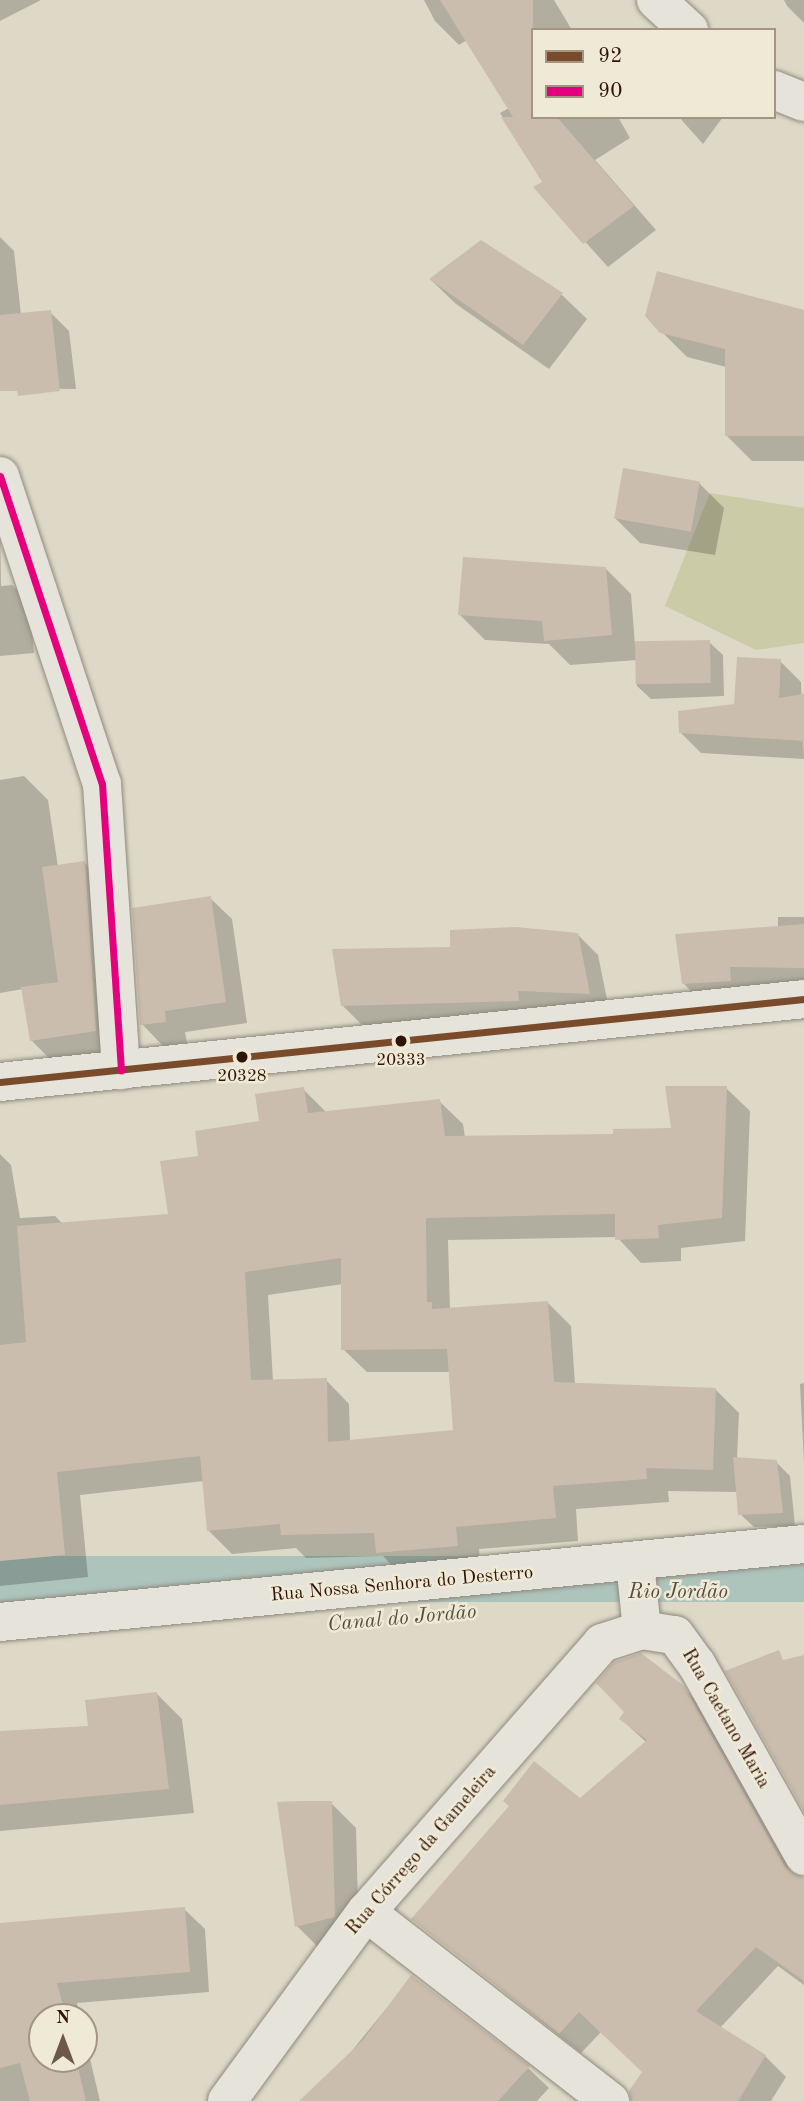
<!DOCTYPE html>
<meta charset="utf-8">
<style>
body{margin:0}
#map{position:relative;width:804px;height:2101px;overflow:hidden;background:#ded9c7;font-family:"Old Standard TT",serif}
div>[style]{position:absolute}
.green>*{inset:0;background:#cccba7}
.water>*{inset:0;background:#adc4bc;transform-origin:0 0}
.shadow>*{inset:0;background:#0003}
.building>*{inset:0;background:#cbbdad;transform-origin:0 0}
.roads{filter:drop-shadow(0 0 2px #908a7e) drop-shadow(0 0 2px #908a7e)}
.street>*{height:38px;margin:-19px;padding:0 19px;transform-origin:19px;border-radius:19px;background:#e6e3da}
.secondary>*{height:38px;margin:-19px;padding:0 19px;transform-origin:19px;border-radius:19px;background:#e6e3da}
.bus-1>*{height:7px;margin:-3.5px;padding:0 3.5px;transform-origin:3.5px;border-radius:3.5px;background:#7a4b2a}
.bus-2>*{height:7px;margin:-3.5px;padding:0 3.5px;transform-origin:3.5px;border-radius:3.5px;background:#e5007d}
.dots>*{width:19px;height:19px;translate:-50% -50%;box-sizing:border-box;border:4px solid #efead5;border-radius:50%}
span{translate:-50% -50%;white-space:nowrap;text-align:center;line-height:1.15;-webkit-text-stroke:5px #efead5;paint-order:stroke}
.bus-label{font-size:17px;color:#321307}
.street-label{font-size:19px;color:#321307}
.water-label{font-size:21px;color:#564e45;font-style:italic}
.legend{position:absolute;left:531px;top:28px;width:245px;height:91px;box-sizing:border-box;background:#efead5;border:2px solid #a39483;margin:0;padding:9px 12px;list-style:none;font-size:21px;color:#321307}
.legend li{display:flex;align-items:center;gap:14px;height:35px}
.legend b{width:35px;border:2px solid #a39483}
.north{position:absolute;left:28px;top:2003px;width:70px;height:70px;box-sizing:border-box;background:#efead5;border:2px solid #a39483;border-radius:50%;rotate:0deg;font-size:19px;font-weight:700;line-height:28px;text-align:center;color:#321307}
.north::after{content:'';display:block;margin:auto;width:24px;height:32px;background:#6e584a;clip-path:polygon(50% 0,100% 100%,50% 72%,0 100%)}
</style>
<div id="map">
<div class="green">
<div style="clip-path:polygon(710px 493px,804px 508px,804px 643px,756px 650px,665px 606px)"></div>
</div>
<div class="water">
<div style="left:804px;top:1556px;width:46px;height:808px;rotate:90deg"></div>
</div>
<div class="shadow">
<div style="clip-path:polygon(0 0,41px 0,0 21px)"></div>
<div style="clip-path:polygon(424px 0,554px 0,572px 30px,533px 30px,533px 117px,618px 117px,630px 138px,595px 160px,656px 230px,608px 267px,536px 187px,545px 182px,500px 113px,509px 108px,467px 40px,459px 45px,435px 21px)"></div>
<div style="clip-path:polygon(784px 0,804px 0,804px 23px,787px 6px)"></div>
<div style="clip-path:polygon(679px 117px,723px 117px,703px 144px)"></div>
<div style="clip-path:polygon(0 237px,14px 251px,21px 315px,50px 312px,69px 331px,76px 389px,0 388px)"></div>
<div style="clip-path:polygon(431px 280px,562px 295px,587px 319px,549px 369px,456px 304px)"></div>
<div style="clip-path:polygon(804px 311px,804px 461px,752px 461px,726px 435px,726px 367px,687px 357px,661px 331px)"></div>
<div style="clip-path:polygon(699px 483px,724px 508px,715px 555px,640px 543px,615px 518px)"></div>
<div style="clip-path:polygon(0 514px,1px 586px,12px 585px,29px 602px,34px 653px,0 656px)"></div>
<div style="clip-path:polygon(606px 569px,631px 594px,635px 645px,709px 642px,723px 655px,724px 696px,651px 699px,637px 686px,637px 660px,570px 665px,549px 644px,485px 640px,460px 615px)"></div>
<div style="clip-path:polygon(780px 661px,801px 682px,804px 759px,701px 753px,680px 732px,736px 705px)"></div>
<div style="clip-path:polygon(24px 776px,48px 800px,58px 867px,85px 863px,109px 887px,120px 1055px,55px 1064px,31px 1040px,23px 989px,0 993px,0 780px)"></div>
<div style="clip-path:polygon(210px 898px,232px 919px,247px 1023px,185px 1032px,187px 1043px,163px 1046px,142px 1024px)"></div>
<div style="clip-path:polygon(778px 917px,804px 917px,804px 987px,704px 1004px,683px 983px,778px 928px)"></div>
<div style="clip-path:polygon(577px 934px,598px 955px,610px 1014px,363px 1026px,342px 1005px)"></div>
<div style="clip-path:polygon(evenodd,726px 1088px,750px 1111px,745px 1241px,681px 1248px,681px 1261px,641px 1263px,617px 1237px,448px 1240px,450px 1310px,548px 1303px,571px 1326px,575px 1384px,715px 1389px,739px 1413px,737px 1459px,776px 1462px,790px 1476px,795px 1526px,754px 1527px,740px 1514px,738px 1492px,668px 1491px,669px 1502px,576px 1509px,578px 1541px,479px 1549px,481px 1569px,401px 1575px,383px 1556px,306px 1558px,296px 1548px,232px 1554px,209px 1531px,204px 1481px,80px 1495px,88px 1577px,0 1586px,0 1154px,11px 1165px,20px 1218px,55px 1216px,63px 1224px,170px 1215px,199px 1157px,261px 1122px,303px 1089px,327px 1113px,439px 1101px,463px 1124px,465px 1137px,614px 1136px,673px 1130px,726px 1088px,343px 1284px,343px 1349px,367px 1372px,451px 1372px,455px 1432px,350px 1441px,349px 1404px,326px 1380px,273px 1381px,268px 1295px,343px 1284px)"></div>
<div style="clip-path:polygon(804px 1383px,804px 1463px,800px 1384px)"></div>
<div style="clip-path:polygon(683px 1687px,704px 1709px,798px 1877px,804px 1985px,778px 1966px,720px 2028px,765px 2056px,786px 2077px,771px 2101px,647px 2101px,644px 2072px,601px 2032px,581px 2053px,413px 1919px,580px 1800px,647px 1743px,621px 1719px)"></div>
<div style="clip-path:polygon(157px 1694px,182px 1719px,194px 1813px,0 1831px,0 1733px,90px 1728px)"></div>
<div style="clip-path:polygon(331px 1803px,356px 1828px,359px 1942px,322px 1951px,297px 1926px)"></div>
<div style="clip-path:polygon(184px 1909px,205px 1929px,209px 1992px,77px 2003px,80px 2017px,42px 2017px,42px 2059px,84px 2059px,84px 2033px,100px 2101px,0 2101px,0 1925px)"></div>
<div style="clip-path:polygon(412px 1977px,528px 2068px,549px 2088px,537px 2101px,303px 2101px,328px 2080px)"></div>
</div>
<div class="building">
<div style="clip-path:polygon(440px 0,533px 0,533px 117px,557px 117px,634px 206px,583px 244px,533px 187px,542px 182px,501px 117px,513px 117px)"></div>
<div style="clip-path:polygon(481px 240px,563px 293px,523px 345px,429px 279px)"></div>
<div style="clip-path:polygon(657px 271px,804px 310px,804px 436px,725px 436px,725px 349px,660px 333px,645px 316px)"></div>
<div style="clip-path:polygon(51px 310px,60px 391px,18px 396px,17px 391px,0 391px,0 315px)"></div>
<div style="left:623px;top:468px;width:78px;height:51px;rotate:10deg"></div>
<div style="clip-path:polygon(463px 557px,606px 567px,612px 635px,544px 641px,542px 621px,458px 615px)"></div>
<div style="left:710px;top:640px;width:43px;height:75px;rotate:89deg"></div>
<div style="clip-path:polygon(737px 657px,781px 659px,779px 698px,804px 694px,804px 741px,679px 733px,678px 711px,734px 704px)"></div>
<div style="clip-path:polygon(85px 861px,96px 1031px,30px 1041px,21px 987px,58px 982px,42px 867px)"></div>
<div style="clip-path:polygon(211px 896px,226px 1002px,165px 1011px,166px 1022px,140px 1025px,132px 908px)"></div>
<div style="clip-path:polygon(804px 924px,804px 968px,730px 967px,731px 981px,682px 984px,675px 934px)"></div>
<div style="clip-path:polygon(516px 927px,578px 933px,590px 994px,518px 991px,519px 1001px,341px 1006px,332px 949px,450px 947px,450px 930px)"></div>
<div style="clip-path:polygon(evenodd,665px 1086px,727px 1086px,722px 1218px,658px 1225px,659px 1238px,615px 1240px,615px 1214px,426px 1218px,427px 1302px,432px 1302px,432px 1309px,548px 1301px,554px 1382px,716px 1388px,713px 1470px,646px 1468px,647px 1479px,553px 1486px,556px 1518px,456px 1527px,458px 1546px,376px 1553px,374px 1533px,281px 1535px,280px 1524px,207px 1531px,200px 1456px,57px 1472px,65px 1555px,0 1561px,0 1345px,26px 1342px,17px 1226px,168px 1214px,160px 1161px,198px 1156px,195px 1131px,259px 1121px,255px 1094px,304px 1087px,308px 1113px,440px 1099px,445px 1136px,613px 1134px,613px 1129px,671px 1128px,665px 1086px,341px 1258px,341px 1350px,447px 1349px,453px 1430px,328px 1442px,327px 1378px,251px 1380px,245px 1272px,341px 1258px)"></div>
<div style="clip-path:polygon(733px 1457px,777px 1460px,783px 1513px,738px 1515px)"></div>
<div style="clip-path:polygon(779px 1650px,783px 1660px,804px 1655px,804px 1811px,725px 1671px)"></div>
<div style="clip-path:polygon(641px 1653px,684px 1686px,785px 1867px,804px 1878px,804px 1981px,756px 1947px,696px 2011px,766px 2055px,738px 2101px,631px 2101px,629px 2091px,642px 2072px,579px 2012px,559px 2034px,411px 1919px,509px 1806px,503px 1801px,534px 1761px,580px 1798px,647px 1740px,619px 1719px,624px 1712px,596px 1683px,614px 1662px)"></div>
<div style="clip-path:polygon(157px 1692px,169px 1789px,0 1805px,0 1731px,88px 1726px,85px 1700px)"></div>
<div style="clip-path:polygon(301px 1801px,332px 1801px,335px 1917px,295px 1927px,277px 1802px)"></div>
<div style="clip-path:polygon(185px 1907px,190px 1972px,57px 1983px,66px 2017px,42px 2017px,42px 2059px,76px 2059px,86px 2101px,30px 2101px,20px 2063px,0 2068px,0 1923px)"></div>
<div style="clip-path:polygon(411px 1975px,530px 2066px,498px 2101px,299px 2101px,363px 2040px)"></div>
</div>
<div class="roads">
<div class="street">
<div style="left:0;top:476px;width:324px;rotate:71.7deg"></div>
<div style="left:102px;top:784px;width:287px;rotate:86.2deg"></div>
<div style="left:635px;top:1563px;width:67px;rotate:84deg"></div>
<div style="left:642px;top:1630px;width:33px;rotate:9deg"></div>
<div style="left:675px;top:1635px;width:37px;rotate:54deg"></div>
<div style="left:697px;top:1665px;width:219px;rotate:60.7deg"></div>
<div style="left:0;top:1622px;width:808px;rotate:-5.54deg"></div>
<div style="left:366px;top:1912px;width:309px;rotate:37.8deg"></div>
<div style="left:227px;top:2101px;width:235px;rotate:-53.7deg"></div>
<div style="left:366px;top:1912px;width:358px;rotate:-48.7deg"></div>
<div style="left:602px;top:1643px;width:42px;rotate:-18deg"></div>
</div>
<div class="secondary">
<div style="left:656px;top:0;width:45px;rotate:42.3deg"></div>
<div style="left:774px;top:90px;width:32px;rotate:22deg"></div>
<div style="left:0;top:1082px;width:808px;rotate:-5.89deg"></div>
</div>
</div>
<div class="bus-1">
<div style="left:0;top:1082px;width:808px;rotate:-5.89deg"></div>
</div>
<div class="bus-2">
<div style="left:0;top:476px;width:324px;rotate:71.7deg"></div>
<div style="left:102px;top:784px;width:287px;rotate:86.2deg"></div>
</div>
<div class="dots">
<div style="left:401px;top:1041px;background:#321307"></div>
<div style="left:242px;top:1057px;background:#321307"></div>
</div>
<div class="bus-label">
<span style="left:401px;top:1061px">20333</span>
<span style="left:242px;top:1077px">20328</span>
</div>
<div class="street-label">
<span style="left:402px;top:1585px;rotate:-5deg">Rua Nossa Senhora do Desterro</span>
<span style="left:725px;top:1719px;rotate:60deg">Rua Caetano Maria</span>
<span style="left:422px;top:1851px;rotate:-49deg">Rua Córrego da Gameleira</span>
</div>
<div class="water-label">
<span style="left:678px;top:1593px">Rio Jordão</span>
<span style="left:402px;top:1619px;rotate:-5deg">Canal do Jordão</span>
</div>
<ul class="legend">
<li><b style="height:9px;background:#7a4b2a"></b>92</li>
<li><b style="height:9px;background:#e5007d"></b>90</li>
</ul>
<div class="north">N</div>
</div>
